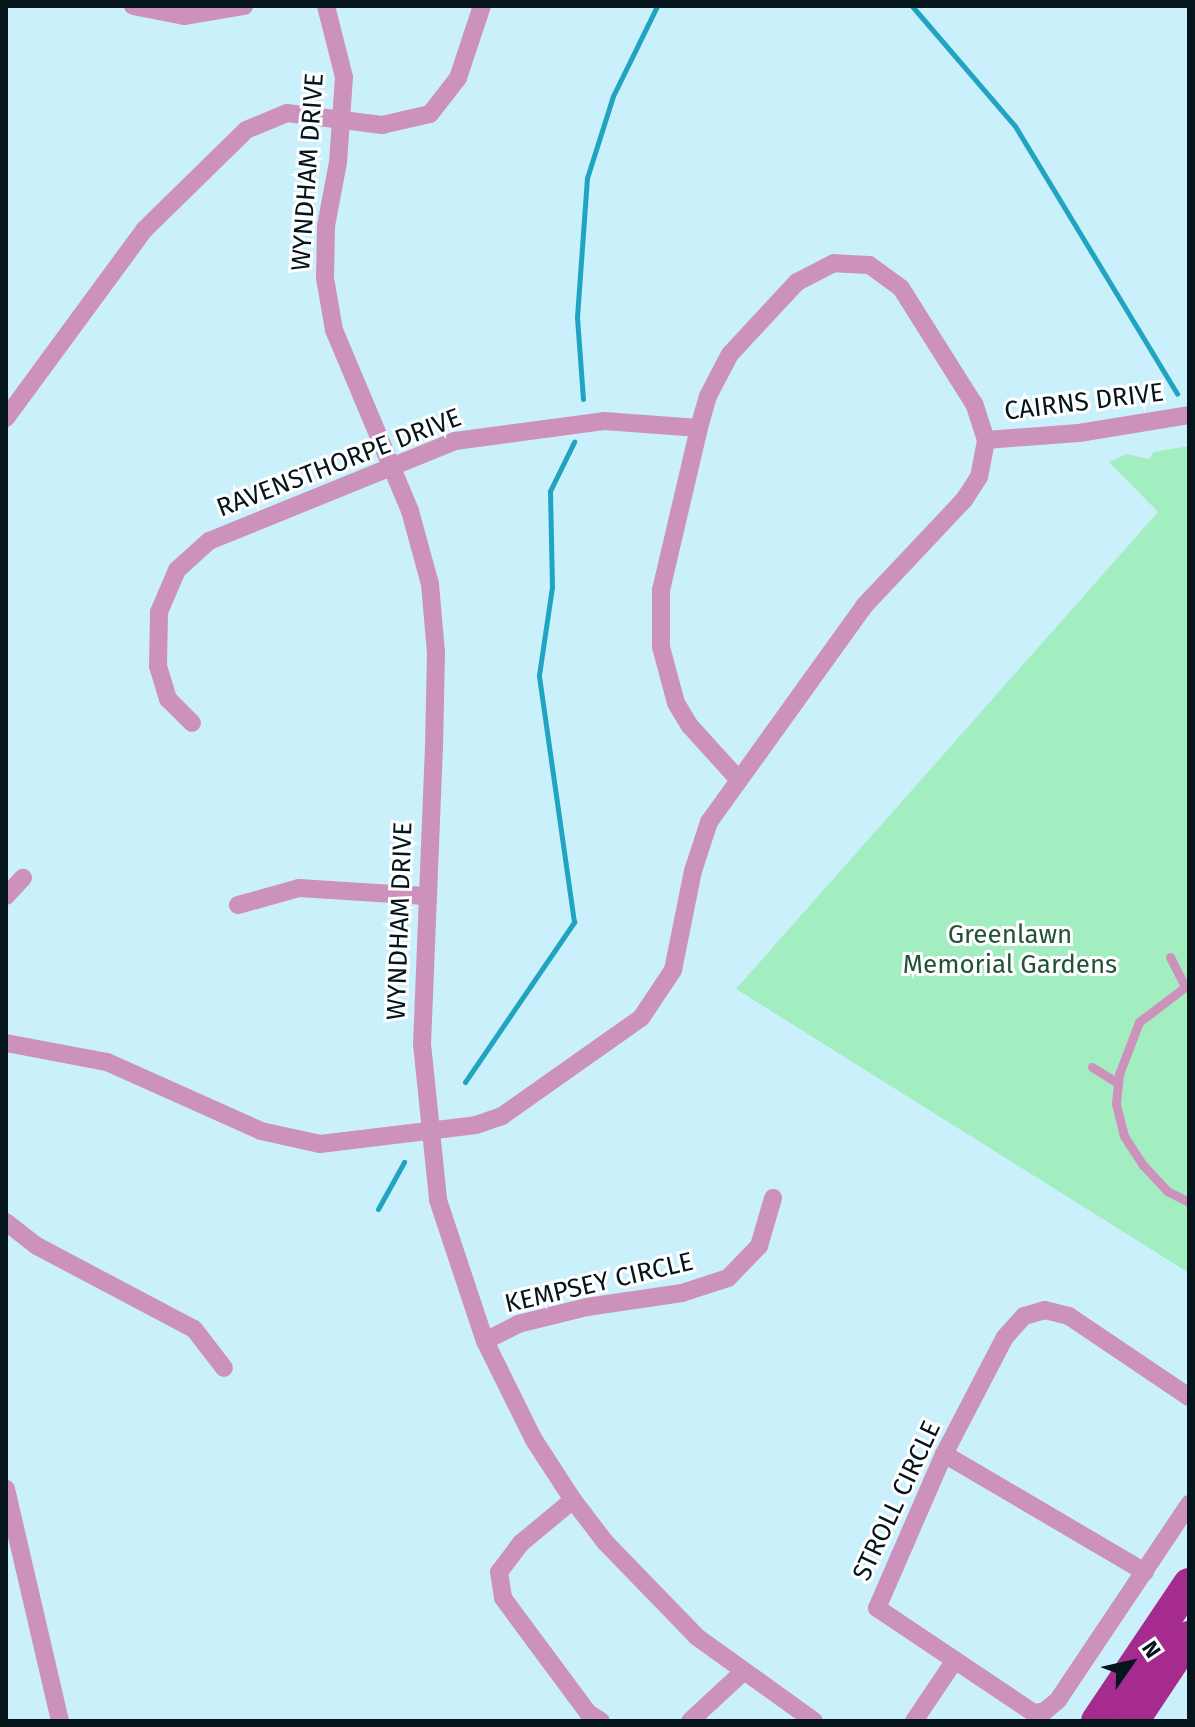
<!DOCTYPE html>
<style>
body{margin:0}
#map{position:relative;width:1195px;height:1727px;overflow:hidden;background:#caf0fc;font-family:"Fira Sans",sans-serif}
div>[style]{position:absolute}
.green>*{inset:0;background:#a3eec1}
.stream>*{height:5px;margin:-2.5px;padding:0 2.5px;transform-origin:2.5px;border-radius:2.5px;background:#20a4c1}
.service>*{height:9px;margin:-4.5px;padding:0 4.5px;transform-origin:4.5px;border-radius:4.5px;background:#cd92bc}
.minor>*{height:18px;margin:-9px;padding:0 9px;transform-origin:9px;border-radius:9px;background:#cd92bc}
.trunk>*{height:32px;margin:-16px;padding:0 16px;transform-origin:16px;border-radius:16px;background:#a62b8e}
span{translate:-50% -50%;white-space:nowrap;text-align:center;line-height:1.15;-webkit-text-stroke:6px #fff;paint-order:stroke}
.street-label{font-size:26px;color:#04161b}
.park-label{font-size:26px;color:#235238}
.frame{position:absolute;inset:0;border:8px solid #04161b;pointer-events:none}
.north{position:absolute;left:1091px;top:1623px;width:80px;height:80px;-webkit-text-stroke:6px #fff;paint-order:stroke;rotate:56deg;font-size:22px;font-weight:700;line-height:32px;text-align:center;color:#04161b}
.north::after{content:'';display:block;margin:auto;width:28px;height:36px;background:#04161b;clip-path:polygon(50% 0,100% 100%,50% 72%,0 100%)}
</style>
<div id="map">
<div class="green">
<div style="clip-path:polygon(1189px 446px,1189px 1273px,736px 989px,1158px 512px,1109px 462px,1126px 454px,1149px 459px,1154px 452px)"></div>
</div>
<div class="stream">
<div style="left:912px;top:6px;width:158px;rotate:49.4deg"></div>
<div style="left:1015px;top:126px;width:313px;rotate:58.8deg"></div>
<div style="left:583px;top:399px;width:82px;rotate:-94.2deg"></div>
<div style="left:577px;top:317px;width:139px;rotate:-85.9deg"></div>
<div style="left:587px;top:178px;width:86px;rotate:-72.4deg"></div>
<div style="left:613px;top:96px;width:100px;rotate:-63.9deg"></div>
<div style="left:465px;top:1082px;width:194px;rotate:-55.7deg"></div>
<div style="left:574px;top:922px;width:249px;rotate:-98.1deg"></div>
<div style="left:539px;top:675px;width:89px;rotate:-81.6deg"></div>
<div style="left:552px;top:587px;width:96px;rotate:-91.2deg"></div>
<div style="left:550px;top:491px;width:55px;rotate:-63.9deg"></div>
<div style="left:378px;top:1209px;width:54px;rotate:-61deg"></div>
</div>
<div class="service">
<div style="left:1170px;top:957px;width:34px;rotate:63deg"></div>
<div style="left:1189px;top:984px;width:63px;rotate:142.8deg"></div>
<div style="left:1139px;top:1022px;width:56px;rotate:111deg"></div>
<div style="left:1119px;top:1074px;width:30px;rotate:96deg"></div>
<div style="left:1116px;top:1104px;width:33px;rotate:76deg"></div>
<div style="left:1124px;top:1136px;width:35px;rotate:57deg"></div>
<div style="left:1143px;top:1165px;width:35px;rotate:47deg"></div>
<div style="left:1167px;top:1191px;width:25px;rotate:27deg"></div>
<div style="left:1092px;top:1067px;width:31px;rotate:32deg"></div>
</div>
<div class="minor">
<div style="left:133px;top:6px;width:52px;rotate:11.1deg"></div>
<div style="left:184px;top:16px;width:61px;rotate:-9.5deg"></div>
<div style="left:326px;top:6px;width:73px;rotate:75.8deg"></div>
<div style="left:344px;top:77px;width:85px;rotate:94deg"></div>
<div style="left:338px;top:162px;width:65px;rotate:100.6deg"></div>
<div style="left:326px;top:226px;width:52px;rotate:91.1deg"></div>
<div style="left:325px;top:278px;width:53px;rotate:80.2deg"></div>
<div style="left:334px;top:330px;width:196px;rotate:67.2deg"></div>
<div style="left:410px;top:511px;width:76px;rotate:74.7deg"></div>
<div style="left:430px;top:584px;width:68px;rotate:85deg"></div>
<div style="left:436px;top:652px;width:94px;rotate:91.2deg"></div>
<div style="left:434px;top:746px;width:298px;rotate:92.3deg"></div>
<div style="left:422px;top:1044px;width:157px;rotate:84.1deg"></div>
<div style="left:438px;top:1200px;width:149px;rotate:71.6deg"></div>
<div style="left:485px;top:1341px;width:110px;rotate:63.7deg"></div>
<div style="left:534px;top:1440px;width:72px;rotate:57deg"></div>
<div style="left:573px;top:1500px;width:53px;rotate:52.7deg"></div>
<div style="left:605px;top:1542px;width:132px;rotate:45.9deg"></div>
<div style="left:697px;top:1637px;width:144px;rotate:35.7deg"></div>
<div style="left:6px;top:418px;width:233px;rotate:-53.7deg"></div>
<div style="left:144px;top:230px;width:143px;rotate:-44.4deg"></div>
<div style="left:246px;top:130px;width:44px;rotate:-22.5deg"></div>
<div style="left:287px;top:113px;width:96px;rotate:7.2deg"></div>
<div style="left:382px;top:125px;width:49px;rotate:-12.9deg"></div>
<div style="left:430px;top:114px;width:46px;rotate:-52.1deg"></div>
<div style="left:458px;top:78px;width:76px;rotate:-71.6deg"></div>
<div style="left:986px;top:440px;width:93px;rotate:-4.3deg"></div>
<div style="left:1079px;top:433px;width:111px;rotate:-9.3deg"></div>
<div style="left:192px;top:723px;width:34px;rotate:-135deg"></div>
<div style="left:168px;top:699px;width:34px;rotate:-107deg"></div>
<div style="left:158px;top:666px;width:54px;rotate:-88.9deg"></div>
<div style="left:159px;top:612px;width:46px;rotate:-66.8deg"></div>
<div style="left:177px;top:570px;width:43px;rotate:-42.2deg"></div>
<div style="left:209px;top:541px;width:266px;rotate:-22.1deg"></div>
<div style="left:455px;top:441px;width:150px;rotate:-7.6deg"></div>
<div style="left:604px;top:421px;width:95px;rotate:4.2deg"></div>
<div style="left:6px;top:896px;width:25px;rotate:-47deg"></div>
<div style="left:238px;top:905px;width:63px;rotate:-15.6deg"></div>
<div style="left:299px;top:888px;width:126px;rotate:3.6deg"></div>
<div style="left:6px;top:1043px;width:103px;rotate:10.7deg"></div>
<div style="left:107px;top:1062px;width:169px;rotate:24.1deg"></div>
<div style="left:261px;top:1131px;width:60px;rotate:12.4deg"></div>
<div style="left:320px;top:1144px;width:157px;rotate:-6.9deg"></div>
<div style="left:476px;top:1125px;width:28px;rotate:-19deg"></div>
<div style="left:502px;top:1116px;width:170px;rotate:-35.2deg"></div>
<div style="left:641px;top:1018px;width:58px;rotate:-56.3deg"></div>
<div style="left:673px;top:970px;width:101px;rotate:-78.6deg"></div>
<div style="left:693px;top:871px;width:52px;rotate:-71.9deg"></div>
<div style="left:709px;top:822px;width:266px;rotate:-54.3deg"></div>
<div style="left:864px;top:606px;width:146px;rotate:-46.7deg"></div>
<div style="left:964px;top:500px;width:27px;rotate:-57deg"></div>
<div style="left:979px;top:477px;width:38px;rotate:-79deg"></div>
<div style="left:986px;top:440px;width:38px;rotate:-108deg"></div>
<div style="left:974px;top:404px;width:137px;rotate:-122.2deg"></div>
<div style="left:901px;top:288px;width:39px;rotate:-144deg"></div>
<div style="left:869px;top:265px;width:35px;rotate:-177deg"></div>
<div style="left:834px;top:263px;width:42px;rotate:152.8deg"></div>
<div style="left:797px;top:282px;width:98px;rotate:132.9deg"></div>
<div style="left:730px;top:354px;width:47px;rotate:117.6deg"></div>
<div style="left:708px;top:396px;width:33px;rotate:106deg"></div>
<div style="left:699px;top:428px;width:166px;rotate:103.2deg"></div>
<div style="left:661px;top:590px;width:57px;rotate:90deg"></div>
<div style="left:661px;top:647px;width:58px;rotate:75deg"></div>
<div style="left:676px;top:703px;width:27px;rotate:59deg"></div>
<div style="left:690px;top:726px;width:72px;rotate:47.8deg"></div>
<div style="left:6px;top:1222px;width:39px;rotate:38deg"></div>
<div style="left:37px;top:1246px;width:178px;rotate:27.9deg"></div>
<div style="left:194px;top:1329px;width:49px;rotate:52.4deg"></div>
<div style="left:485px;top:1341px;width:37px;rotate:-27deg"></div>
<div style="left:518px;top:1324px;width:71px;rotate:-13.8deg"></div>
<div style="left:587px;top:1307px;width:96px;rotate:-8.4deg"></div>
<div style="left:682px;top:1293px;width:48px;rotate:-18.1deg"></div>
<div style="left:728px;top:1278px;width:45px;rotate:-45.9deg"></div>
<div style="left:759px;top:1246px;width:50px;rotate:-73.7deg"></div>
<div style="left:1189px;top:1397px;width:145px;rotate:-146deg"></div>
<div style="left:1069px;top:1316px;width:25px;rotate:-166deg"></div>
<div style="left:1045px;top:1310px;width:22px;rotate:164deg"></div>
<div style="left:1024px;top:1316px;width:28px;rotate:132deg"></div>
<div style="left:1005px;top:1337px;width:132px;rotate:117.5deg"></div>
<div style="left:944px;top:1454px;width:168px;rotate:113.5deg"></div>
<div style="left:877px;top:1608px;width:189px;rotate:33.8deg"></div>
<div style="left:1034px;top:1713px;width:11px;rotate:-10deg"></div>
<div style="left:1045px;top:1711px;width:17px;rotate:-40deg"></div>
<div style="left:1058px;top:1700px;width:236px;rotate:-56.2deg"></div>
<div style="left:944px;top:1454px;width:233px;rotate:30.4deg"></div>
<div style="left:6px;top:1489px;width:238px;rotate:76.9deg"></div>
<div style="left:573px;top:1500px;width:67px;rotate:140.4deg"></div>
<div style="left:521px;top:1543px;width:36px;rotate:127deg"></div>
<div style="left:499px;top:1572px;width:26px;rotate:81deg"></div>
<div style="left:503px;top:1598px;width:143px;rotate:53.5deg"></div>
<div style="left:588px;top:1713px;width:15px;rotate:32deg"></div>
<div style="left:690px;top:1721px;width:72px;rotate:-42.8deg"></div>
<div style="left:914px;top:1721px;width:73px;rotate:-56.1deg"></div>
</div>
<div class="trunk">
<div style="left:1097px;top:1721px;width:165px;rotate:-56.1deg"></div>
<div style="left:1133px;top:1721px;width:101px;rotate:-56.3deg"></div>
</div>
<div class="street-label">
<span style="left:308px;top:172px;rotate:-86deg">WYNDHAM DRIVE</span>
<span style="left:1084px;top:402px;rotate:-7deg">CAIRNS DRIVE</span>
<span style="left:339px;top:463px;rotate:-21deg">RAVENSTHORPE DRIVE</span>
<span style="left:400px;top:921px;rotate:-88deg">WYNDHAM DRIVE</span>
<span style="left:599px;top:1283px;rotate:-13deg">KEMPSEY CIRCLE</span>
<span style="left:897px;top:1501px;rotate:-65deg">STROLL CIRCLE</span>
</div>
<div class="park-label">
<span style="left:1010px;top:950px">Greenlawn<br>Memorial Gardens</span>
</div>
<div class="frame"></div>
<div class="north">N</div>
</div>
